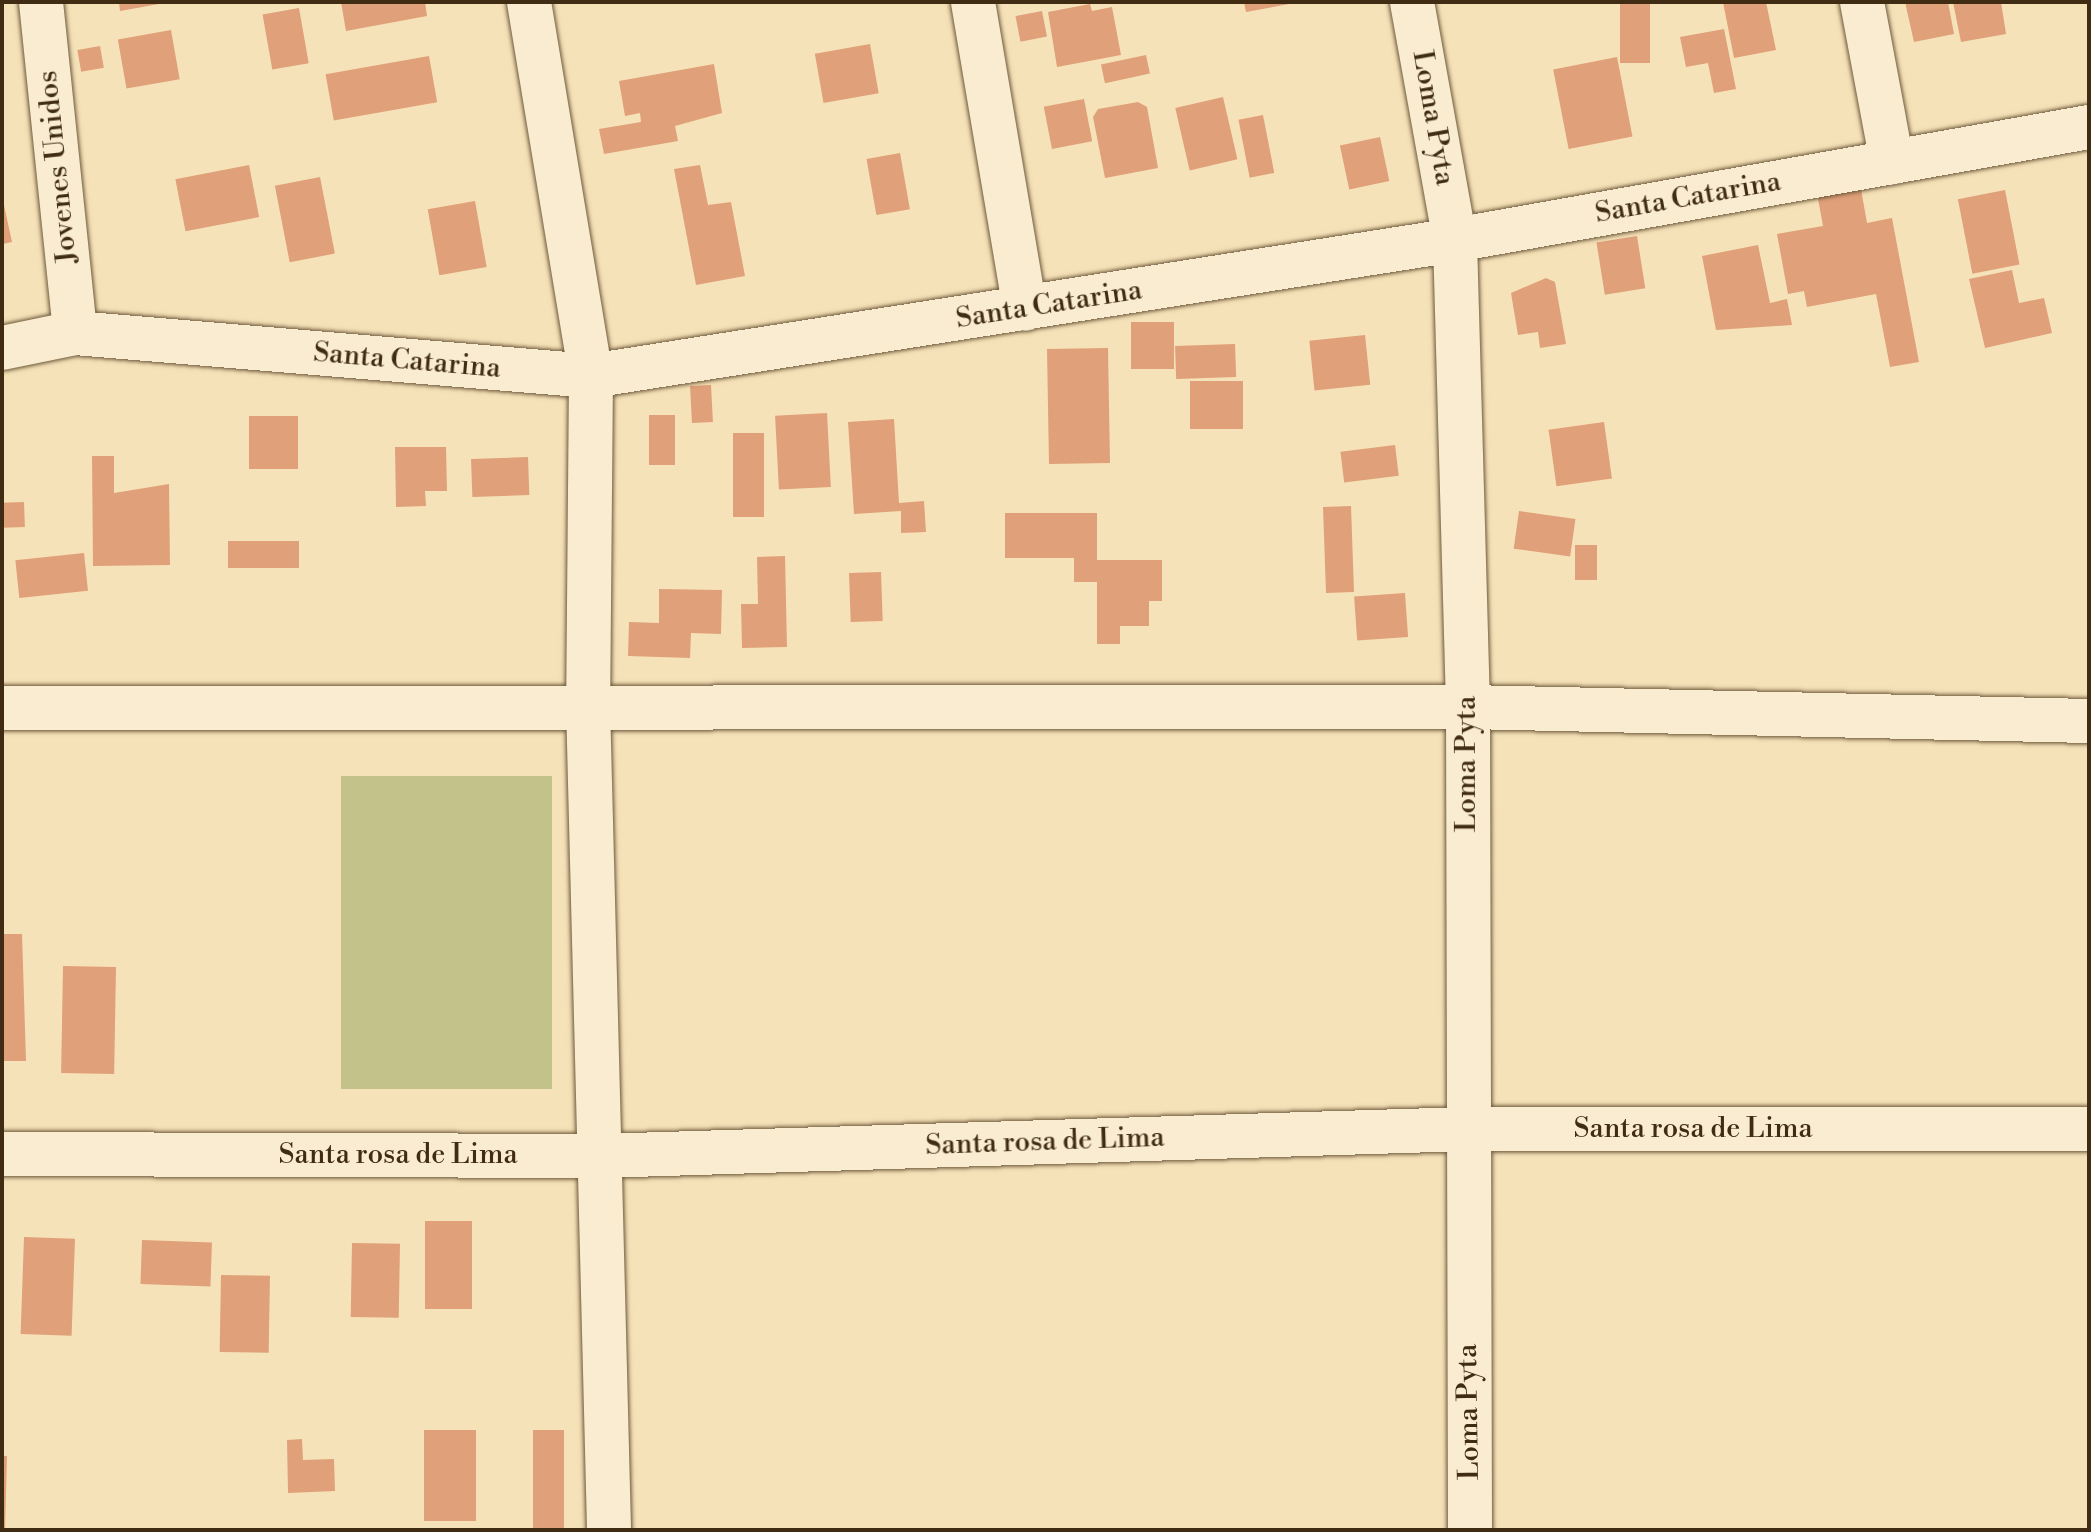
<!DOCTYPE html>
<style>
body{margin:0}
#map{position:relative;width:2091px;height:1532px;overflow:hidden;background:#f6e2b8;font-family:"Libre Bodoni",serif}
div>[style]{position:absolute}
.green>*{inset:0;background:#c2c28a;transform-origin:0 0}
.building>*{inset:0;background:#e0a079;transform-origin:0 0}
.roads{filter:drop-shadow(0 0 2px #6e5a3c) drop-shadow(0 0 2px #6e5a3c)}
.minor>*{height:44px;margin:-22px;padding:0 22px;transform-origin:22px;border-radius:22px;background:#f9ecd1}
span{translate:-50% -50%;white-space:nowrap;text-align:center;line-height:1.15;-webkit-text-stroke:6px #f9ecd1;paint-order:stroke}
.street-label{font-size:28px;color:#402c13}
.frame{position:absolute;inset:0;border:4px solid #402c13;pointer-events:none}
</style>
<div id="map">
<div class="green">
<div style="left:341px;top:776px;width:211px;height:313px"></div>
</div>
<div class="building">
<div style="clip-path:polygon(119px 2px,159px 2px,159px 4px,120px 11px)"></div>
<div style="clip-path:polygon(341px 2px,425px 2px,427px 16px,346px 31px)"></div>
<div style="clip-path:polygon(1244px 2px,1289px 2px,1289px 4px,1246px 12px)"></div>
<div style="left:1620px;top:2px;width:30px;height:61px"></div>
<div style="clip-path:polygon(1723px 2px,1766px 2px,1776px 50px,1734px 58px)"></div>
<div style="clip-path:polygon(1905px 2px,1948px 2px,1954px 34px,1914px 42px)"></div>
<div style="clip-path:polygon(1953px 2px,2001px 2px,2006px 34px,1961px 42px)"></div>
<div style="clip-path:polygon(1090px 4px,1092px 11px,1112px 7px,1121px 55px,1057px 67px,1048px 12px)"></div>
<div style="left:299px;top:8px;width:56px;height:37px;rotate:80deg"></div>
<div style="left:1042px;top:11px;width:26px;height:27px;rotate:79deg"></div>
<div style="clip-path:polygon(1724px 29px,1736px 89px,1714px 93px,1708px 63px,1686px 67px,1680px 37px)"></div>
<div style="left:171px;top:30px;width:50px;height:54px;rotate:80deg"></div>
<div style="left:870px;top:44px;width:50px;height:56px;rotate:80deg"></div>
<div style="left:100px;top:46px;width:22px;height:23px;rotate:80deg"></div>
<div style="left:1146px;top:55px;width:19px;height:46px;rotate:78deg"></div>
<div style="left:429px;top:56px;width:47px;height:105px;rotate:80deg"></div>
<div style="left:1617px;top:57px;width:81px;height:65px;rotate:79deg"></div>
<div style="clip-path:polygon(714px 64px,722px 113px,675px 126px,678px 141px,604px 154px,599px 129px,641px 122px,640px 113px,625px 116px,619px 81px)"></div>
<div style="left:1223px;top:97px;width:64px;height:49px;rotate:77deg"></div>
<div style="left:1084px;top:99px;width:43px;height:41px;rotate:79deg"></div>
<div style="clip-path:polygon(1138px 102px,1147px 107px,1158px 168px,1105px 178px,1093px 117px,1098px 109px)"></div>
<div style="left:1263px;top:115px;width:59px;height:25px;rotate:79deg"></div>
<div style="left:1380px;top:137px;width:45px;height:41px;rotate:78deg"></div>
<div style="left:900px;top:153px;width:57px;height:34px;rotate:80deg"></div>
<div style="left:249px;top:165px;width:53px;height:75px;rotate:79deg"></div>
<div style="clip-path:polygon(700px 165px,708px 205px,731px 202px,745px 276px,696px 285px,674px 169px)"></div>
<div style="left:320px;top:177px;width:78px;height:46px;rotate:79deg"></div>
<div style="clip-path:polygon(1816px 188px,1861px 189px,1867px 223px,1892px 218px,1919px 362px,1890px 367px,1876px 294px,1807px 307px,1804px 291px,1788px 294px,1777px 234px,1823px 226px)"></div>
<div style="left:2005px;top:190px;width:76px;height:48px;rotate:79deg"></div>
<div style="clip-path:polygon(2px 196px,12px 242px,2px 244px)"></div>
<div style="left:475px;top:201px;width:67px;height:48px;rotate:80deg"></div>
<div style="left:1637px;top:236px;width:53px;height:41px;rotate:81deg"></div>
<div style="clip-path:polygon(1758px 245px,1770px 303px,1787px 299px,1792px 325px,1716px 330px,1702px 256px)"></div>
<div style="clip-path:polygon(2012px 270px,2019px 303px,2044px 298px,2052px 333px,1985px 348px,1969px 279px)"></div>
<div style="clip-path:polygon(1546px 278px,1555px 282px,1566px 344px,1540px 348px,1538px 332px,1518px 335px,1511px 293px)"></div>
<div style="left:1131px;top:322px;width:43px;height:47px"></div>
<div style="left:1365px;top:335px;width:50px;height:56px;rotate:84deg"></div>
<div style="left:1235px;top:344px;width:33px;height:60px;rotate:88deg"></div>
<div style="left:1108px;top:348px;width:115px;height:61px;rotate:89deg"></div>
<div style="left:1190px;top:381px;width:53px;height:48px"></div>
<div style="left:711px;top:385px;width:37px;height:21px;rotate:87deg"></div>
<div style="left:827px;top:413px;width:74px;height:52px;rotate:87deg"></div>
<div style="left:649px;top:415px;width:26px;height:50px"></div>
<div style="left:249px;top:416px;width:49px;height:53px"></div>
<div style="clip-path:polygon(894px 419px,899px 503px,924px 501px,926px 532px,901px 533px,901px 511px,854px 514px,848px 422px)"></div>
<div style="left:1604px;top:422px;width:57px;height:56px;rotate:82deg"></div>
<div style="left:733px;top:433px;width:31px;height:84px"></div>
<div style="left:1395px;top:445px;width:31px;height:55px;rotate:83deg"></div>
<div style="clip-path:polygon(395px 447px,446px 447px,447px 491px,425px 491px,426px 506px,396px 507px)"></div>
<div style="clip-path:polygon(92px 456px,114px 456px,114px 493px,169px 484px,170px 565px,93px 566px)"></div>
<div style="left:528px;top:457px;width:38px;height:57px;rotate:88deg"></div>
<div style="left:24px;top:502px;width:25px;height:22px;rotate:88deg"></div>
<div style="left:1351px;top:506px;width:86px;height:28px;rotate:88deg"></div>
<div style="left:1519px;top:511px;width:57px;height:38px;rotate:8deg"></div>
<div style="clip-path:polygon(1005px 513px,1097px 513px,1097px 560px,1162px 560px,1162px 601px,1149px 601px,1149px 626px,1120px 626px,1120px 644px,1097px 644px,1097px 582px,1074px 582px,1074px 558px,1005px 558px)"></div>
<div style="left:299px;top:541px;width:27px;height:71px;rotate:90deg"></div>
<div style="left:1575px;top:545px;width:22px;height:35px"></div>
<div style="left:84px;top:553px;width:38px;height:69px;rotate:84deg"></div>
<div style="clip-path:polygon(785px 556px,787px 647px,742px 648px,741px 604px,758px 604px,757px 557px)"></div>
<div style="left:881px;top:572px;width:49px;height:32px;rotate:88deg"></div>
<div style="clip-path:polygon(659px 589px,722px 590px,721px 634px,691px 633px,690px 658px,628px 656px,629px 622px,659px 623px)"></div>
<div style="left:1405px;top:593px;width:44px;height:51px;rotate:86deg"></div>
<div style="clip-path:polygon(2px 934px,22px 934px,26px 1061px,2px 1061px)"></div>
<div style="left:63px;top:966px;width:53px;height:107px;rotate:1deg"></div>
<div style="left:425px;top:1221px;width:47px;height:88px"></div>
<div style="left:24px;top:1237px;width:51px;height:97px;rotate:2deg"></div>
<div style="left:142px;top:1240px;width:70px;height:44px;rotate:2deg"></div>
<div style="left:352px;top:1243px;width:48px;height:74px;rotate:1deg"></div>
<div style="left:221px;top:1275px;width:49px;height:77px;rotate:1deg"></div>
<div style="left:424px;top:1430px;width:52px;height:91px"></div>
<div style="left:533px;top:1430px;width:31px;height:100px"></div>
<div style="clip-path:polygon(302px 1439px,303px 1460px,334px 1459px,335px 1491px,288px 1493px,287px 1440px)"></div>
<div style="clip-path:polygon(2px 1456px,7px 1456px,5px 1530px,2px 1530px)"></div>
</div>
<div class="roads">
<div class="minor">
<div style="left:41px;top:2px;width:333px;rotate:84.1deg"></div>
<div style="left:529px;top:2px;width:379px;rotate:80.6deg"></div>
<div style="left:591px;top:376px;width:328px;rotate:90.5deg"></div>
<div style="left:588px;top:704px;width:826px;rotate:88.54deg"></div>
<div style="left:973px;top:2px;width:311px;rotate:80.4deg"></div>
<div style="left:1412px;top:2px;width:242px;rotate:79.8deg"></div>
<div style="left:1455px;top:240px;width:467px;rotate:88.4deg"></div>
<div style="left:1468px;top:707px;width:823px;rotate:89.86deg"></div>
<div style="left:1862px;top:2px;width:163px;rotate:79.4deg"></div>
<div style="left:2px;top:348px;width:75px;rotate:-11.6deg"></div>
<div style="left:75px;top:333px;width:518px;rotate:4.76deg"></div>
<div style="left:591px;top:376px;width:875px;rotate:-8.95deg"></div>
<div style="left:1455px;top:240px;width:644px;rotate:-10.11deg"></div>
<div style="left:2px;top:708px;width:1466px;rotate:-0.04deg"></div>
<div style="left:1468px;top:707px;width:621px;rotate:1.29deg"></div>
<div style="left:2px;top:1154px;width:597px;rotate:0.19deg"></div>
<div style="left:599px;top:1156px;width:867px;rotate:-1.78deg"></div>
<div style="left:1466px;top:1129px;width:623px"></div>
</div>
</div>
<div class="street-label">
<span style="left:1433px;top:118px;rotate:80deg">Loma Pyta</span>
<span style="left:58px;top:167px;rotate:-96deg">Jovenes Unidos</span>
<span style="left:1688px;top:198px;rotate:-10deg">Santa Catarina</span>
<span style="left:1049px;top:305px;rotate:-9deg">Santa Catarina</span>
<span style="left:407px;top:361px;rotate:5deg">Santa Catarina</span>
<span style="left:1467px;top:764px;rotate:-90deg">Loma Pyta</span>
<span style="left:1693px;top:1129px">Santa rosa de Lima</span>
<span style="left:1045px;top:1142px;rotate:-2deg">Santa rosa de Lima</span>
<span style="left:398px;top:1155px">Santa rosa de Lima</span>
<span style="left:1469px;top:1412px;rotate:-91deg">Loma Pyta</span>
</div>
<div class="frame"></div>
</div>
